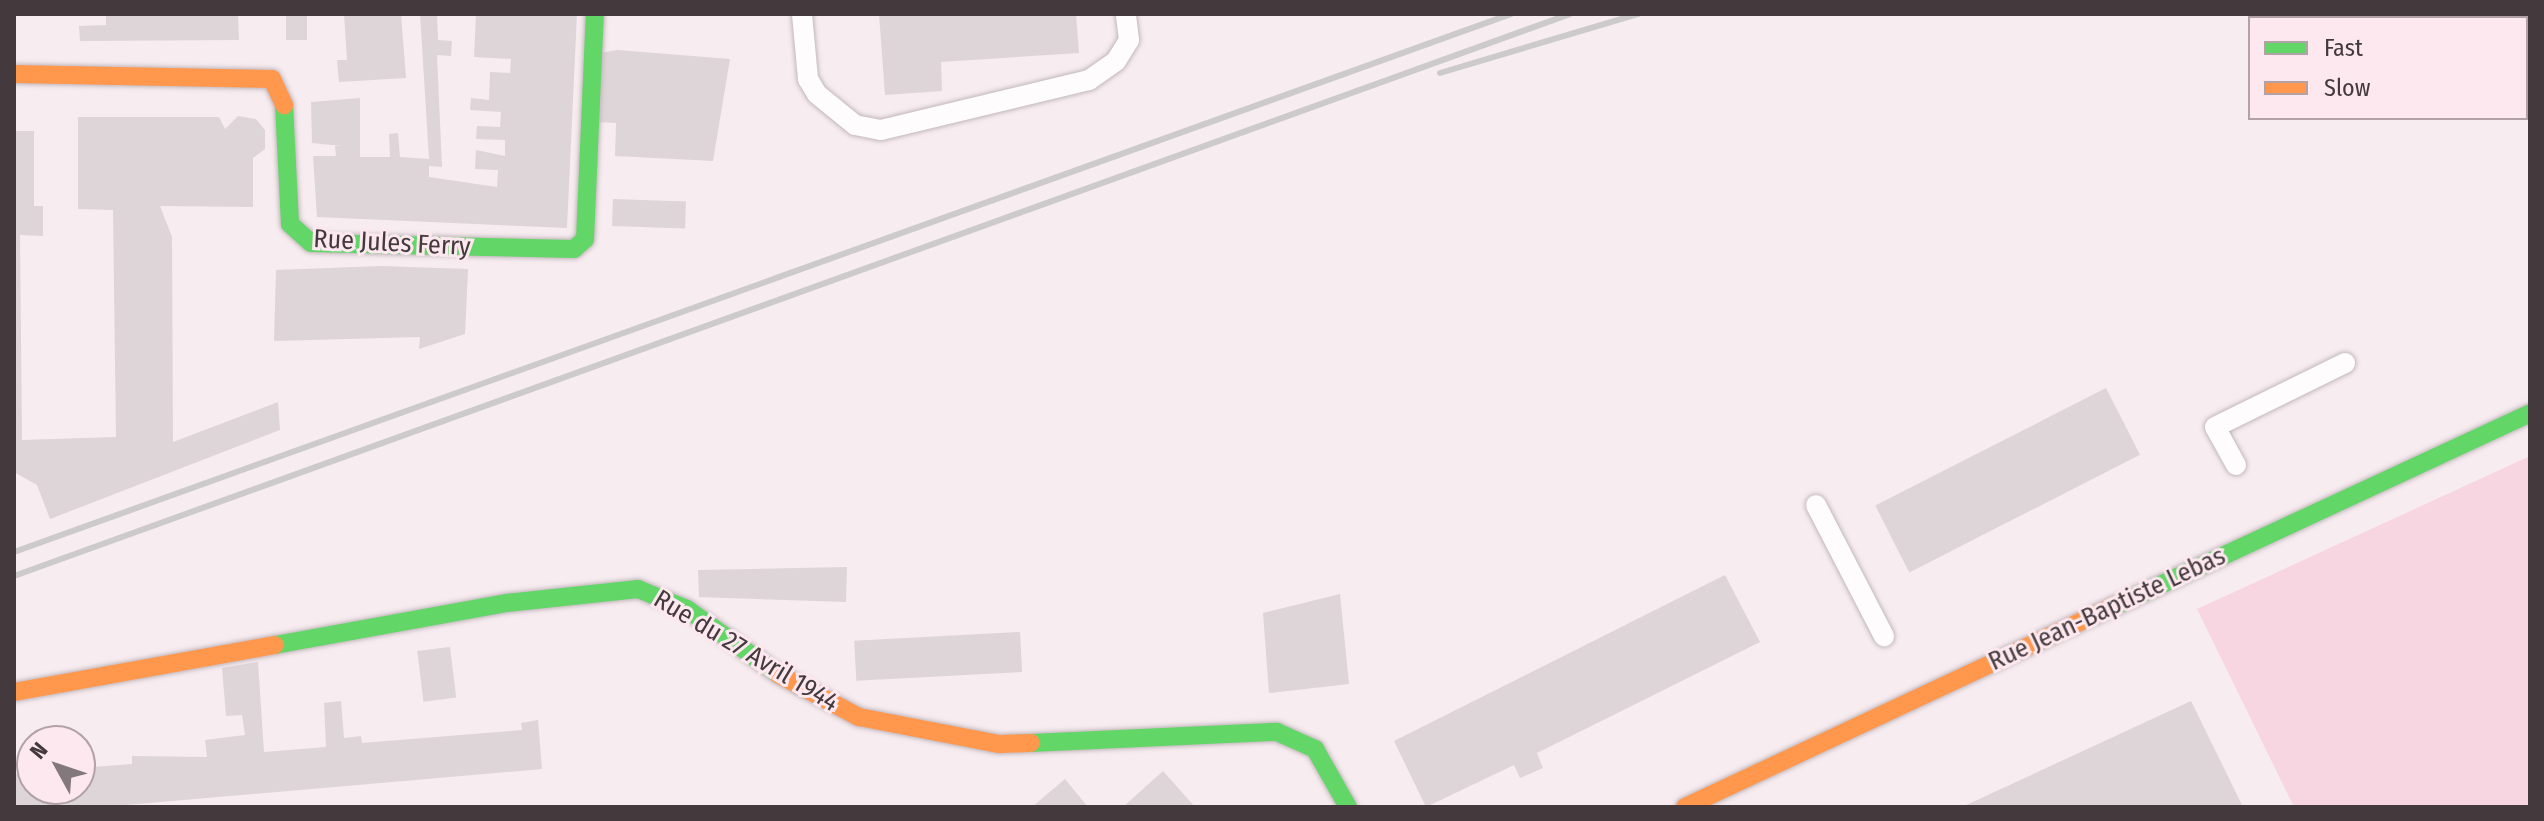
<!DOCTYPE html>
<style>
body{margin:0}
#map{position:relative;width:2544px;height:821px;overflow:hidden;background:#f7ecf0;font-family:"Fira Sans Condensed",sans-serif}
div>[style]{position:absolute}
.green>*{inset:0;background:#f8d6e1}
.building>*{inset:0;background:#ded5d8;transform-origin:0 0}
.roads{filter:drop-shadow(0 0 2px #c2b8bc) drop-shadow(0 0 2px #c2b8bc)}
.lane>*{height:20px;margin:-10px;padding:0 10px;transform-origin:10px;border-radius:10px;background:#fefcfd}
.fast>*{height:18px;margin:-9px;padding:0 9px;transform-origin:9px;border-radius:9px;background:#63d668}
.slow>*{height:18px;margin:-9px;padding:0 9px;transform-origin:9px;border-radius:9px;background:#ff974d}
.rail>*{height:6px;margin:-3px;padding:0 3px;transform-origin:3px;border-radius:3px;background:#cccacb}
span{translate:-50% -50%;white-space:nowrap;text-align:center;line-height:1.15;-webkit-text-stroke:6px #fce8ee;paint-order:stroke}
.street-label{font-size:26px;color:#443a3d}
.frame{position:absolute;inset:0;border:16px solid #443a3d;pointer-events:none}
.legend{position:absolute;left:2248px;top:16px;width:280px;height:104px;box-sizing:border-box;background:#fce8ee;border:2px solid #b2a2a7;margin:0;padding:10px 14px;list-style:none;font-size:24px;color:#443a3d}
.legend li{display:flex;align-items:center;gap:16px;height:40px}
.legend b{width:40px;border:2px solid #b2a2a7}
.north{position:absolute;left:16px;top:725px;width:80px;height:80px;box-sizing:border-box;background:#fce8ee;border:2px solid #b2a2a7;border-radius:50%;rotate:310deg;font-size:22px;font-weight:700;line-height:32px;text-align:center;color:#443a3d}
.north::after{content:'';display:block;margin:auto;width:28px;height:36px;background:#83787c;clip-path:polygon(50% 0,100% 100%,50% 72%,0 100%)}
</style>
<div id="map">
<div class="green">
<div style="clip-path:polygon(2530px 456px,2530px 807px,2294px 807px,2197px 609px)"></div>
</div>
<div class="building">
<div style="clip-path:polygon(106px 14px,238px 14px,239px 40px,80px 41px,79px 26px,106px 25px)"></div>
<div style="left:286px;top:14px;width:21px;height:26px"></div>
<div style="clip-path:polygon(344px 14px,401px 14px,406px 78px,339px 82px,337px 60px,347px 60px)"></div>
<div style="clip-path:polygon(420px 14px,437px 14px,438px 40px,452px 41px,451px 56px,437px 55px,442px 167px,429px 166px,429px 177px,497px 187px,498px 170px,475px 169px,476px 150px,505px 156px,505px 140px,476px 139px,477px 126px,500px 127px,501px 112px,470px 110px,471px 98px,489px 100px,490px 72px,510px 73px,511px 59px,474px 57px,476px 14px,577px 14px,567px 228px,317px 217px,313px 156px,336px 156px,335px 146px,342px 146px,312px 143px,311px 102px,360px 98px,360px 157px,390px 157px,389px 134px,398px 133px,400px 157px,429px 159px)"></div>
<div style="clip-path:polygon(879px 14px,1076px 14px,1079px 53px,941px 62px,942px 91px,885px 95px)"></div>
<div style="clip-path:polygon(617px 50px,730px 59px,713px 161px,615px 156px,616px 123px,597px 122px,600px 53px)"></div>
<div style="clip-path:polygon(238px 116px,256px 119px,265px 130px,265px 149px,253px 158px,253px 207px,160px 206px,172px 237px,173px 442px,278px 402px,280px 430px,50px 519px,37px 485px,14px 472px,14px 131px,34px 131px,34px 206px,43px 206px,43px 236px,20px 235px,22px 440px,116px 437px,113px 210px,78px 209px,78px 117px,219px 117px,225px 129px)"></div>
<div style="left:613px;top:199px;width:73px;height:27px;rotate:2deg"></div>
<div style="clip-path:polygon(381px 266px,468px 269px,465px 334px,419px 349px,420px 337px,274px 341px,276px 270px)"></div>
<div style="left:2106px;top:388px;width:75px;height:259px;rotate:63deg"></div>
<div style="clip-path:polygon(847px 567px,846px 602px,699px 597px,698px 570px)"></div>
<div style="clip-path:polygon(1725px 575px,1760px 642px,1537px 753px,1543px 768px,1520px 778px,1514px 765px,1426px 807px,1394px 741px)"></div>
<div style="clip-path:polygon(1340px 594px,1349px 684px,1269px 693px,1263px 613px)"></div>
<div style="left:1020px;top:632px;width:40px;height:166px;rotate:87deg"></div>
<div style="left:450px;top:647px;width:51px;height:33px;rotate:83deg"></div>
<div style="clip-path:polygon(258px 662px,264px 752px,326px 747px,324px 703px,341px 701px,344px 738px,361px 736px,362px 743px,522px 730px,521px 723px,538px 720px,542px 769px,103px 807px,14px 807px,14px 774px,32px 773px,32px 789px,80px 789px,80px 768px,132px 764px,132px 756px,207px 757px,205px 740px,245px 735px,242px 715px,226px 716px,222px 668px)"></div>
<div style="clip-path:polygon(2191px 701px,2243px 807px,1962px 807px)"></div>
<div style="clip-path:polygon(1163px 771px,1195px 807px,1123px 807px)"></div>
<div style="clip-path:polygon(1065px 779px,1088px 807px,1032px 807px)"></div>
</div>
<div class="roads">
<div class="lane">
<div style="left:802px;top:14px;width:65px;rotate:84.7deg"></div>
<div style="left:808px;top:79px;width:17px;rotate:59deg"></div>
<div style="left:817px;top:94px;width:49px;rotate:39.2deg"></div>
<div style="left:855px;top:125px;width:26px;rotate:11deg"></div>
<div style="left:881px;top:130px;width:214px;rotate:-13.5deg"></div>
<div style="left:1089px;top:80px;width:33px;rotate:-35deg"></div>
<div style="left:1116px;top:61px;width:25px;rotate:-58deg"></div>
<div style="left:1129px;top:40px;width:26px;rotate:-97deg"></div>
<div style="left:2236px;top:465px;width:43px;rotate:-118.9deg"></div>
<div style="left:2215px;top:427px;width:145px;rotate:-26.2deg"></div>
<div style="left:1816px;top:505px;width:148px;rotate:62.6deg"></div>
</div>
<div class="fast">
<div style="left:284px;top:105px;width:119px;rotate:87.1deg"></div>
<div style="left:290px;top:224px;width:28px;rotate:42deg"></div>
<div style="left:311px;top:243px;width:263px;rotate:1.3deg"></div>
<div style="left:574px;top:249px;width:15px;rotate:-42deg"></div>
<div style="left:585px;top:239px;width:225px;rotate:-87.5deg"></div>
<div style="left:2115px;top:606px;width:458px;rotate:-24.9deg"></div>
<div style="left:275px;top:645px;width:236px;rotate:-10.3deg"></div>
<div style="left:507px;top:603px;width:132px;rotate:-6.1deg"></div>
<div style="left:638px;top:589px;width:53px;rotate:22.2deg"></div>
<div style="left:687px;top:609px;width:112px;rotate:35.5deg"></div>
<div style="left:1031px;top:743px;width:246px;rotate:-2.6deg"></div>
<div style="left:1277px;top:732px;width:42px;rotate:24.1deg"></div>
<div style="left:1315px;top:749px;width:67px;rotate:60.4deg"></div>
</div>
<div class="slow">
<div style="left:14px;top:74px;width:258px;rotate:1.1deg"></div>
<div style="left:272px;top:79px;width:29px;rotate:65deg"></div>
<div style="left:778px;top:674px;width:92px;rotate:28deg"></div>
<div style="left:859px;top:717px;width:143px;rotate:10.9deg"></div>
<div style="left:999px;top:744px;width:32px;rotate:-2deg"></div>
<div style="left:14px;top:692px;width:265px;rotate:-10.2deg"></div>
<div style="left:1685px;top:807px;width:475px;rotate:-25.1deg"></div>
</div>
</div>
<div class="rail">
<div style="left:1440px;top:73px;width:207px;rotate:-16.6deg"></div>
<div style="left:14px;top:552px;width:1591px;rotate:-19.77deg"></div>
<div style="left:14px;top:576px;width:1654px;rotate:-19.86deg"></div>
</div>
<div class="street-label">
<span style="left:392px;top:243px;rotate:3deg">Rue Jules Ferry</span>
<span style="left:2107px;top:609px;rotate:-25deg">Rue Jean-Baptiste Lebas</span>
<span style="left:746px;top:651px;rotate:31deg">Rue du 27 Avril 1944</span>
</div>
<div class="frame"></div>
<ul class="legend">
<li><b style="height:10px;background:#63d668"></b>Fast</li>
<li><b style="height:10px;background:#ff974d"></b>Slow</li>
</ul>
<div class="north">N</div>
</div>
